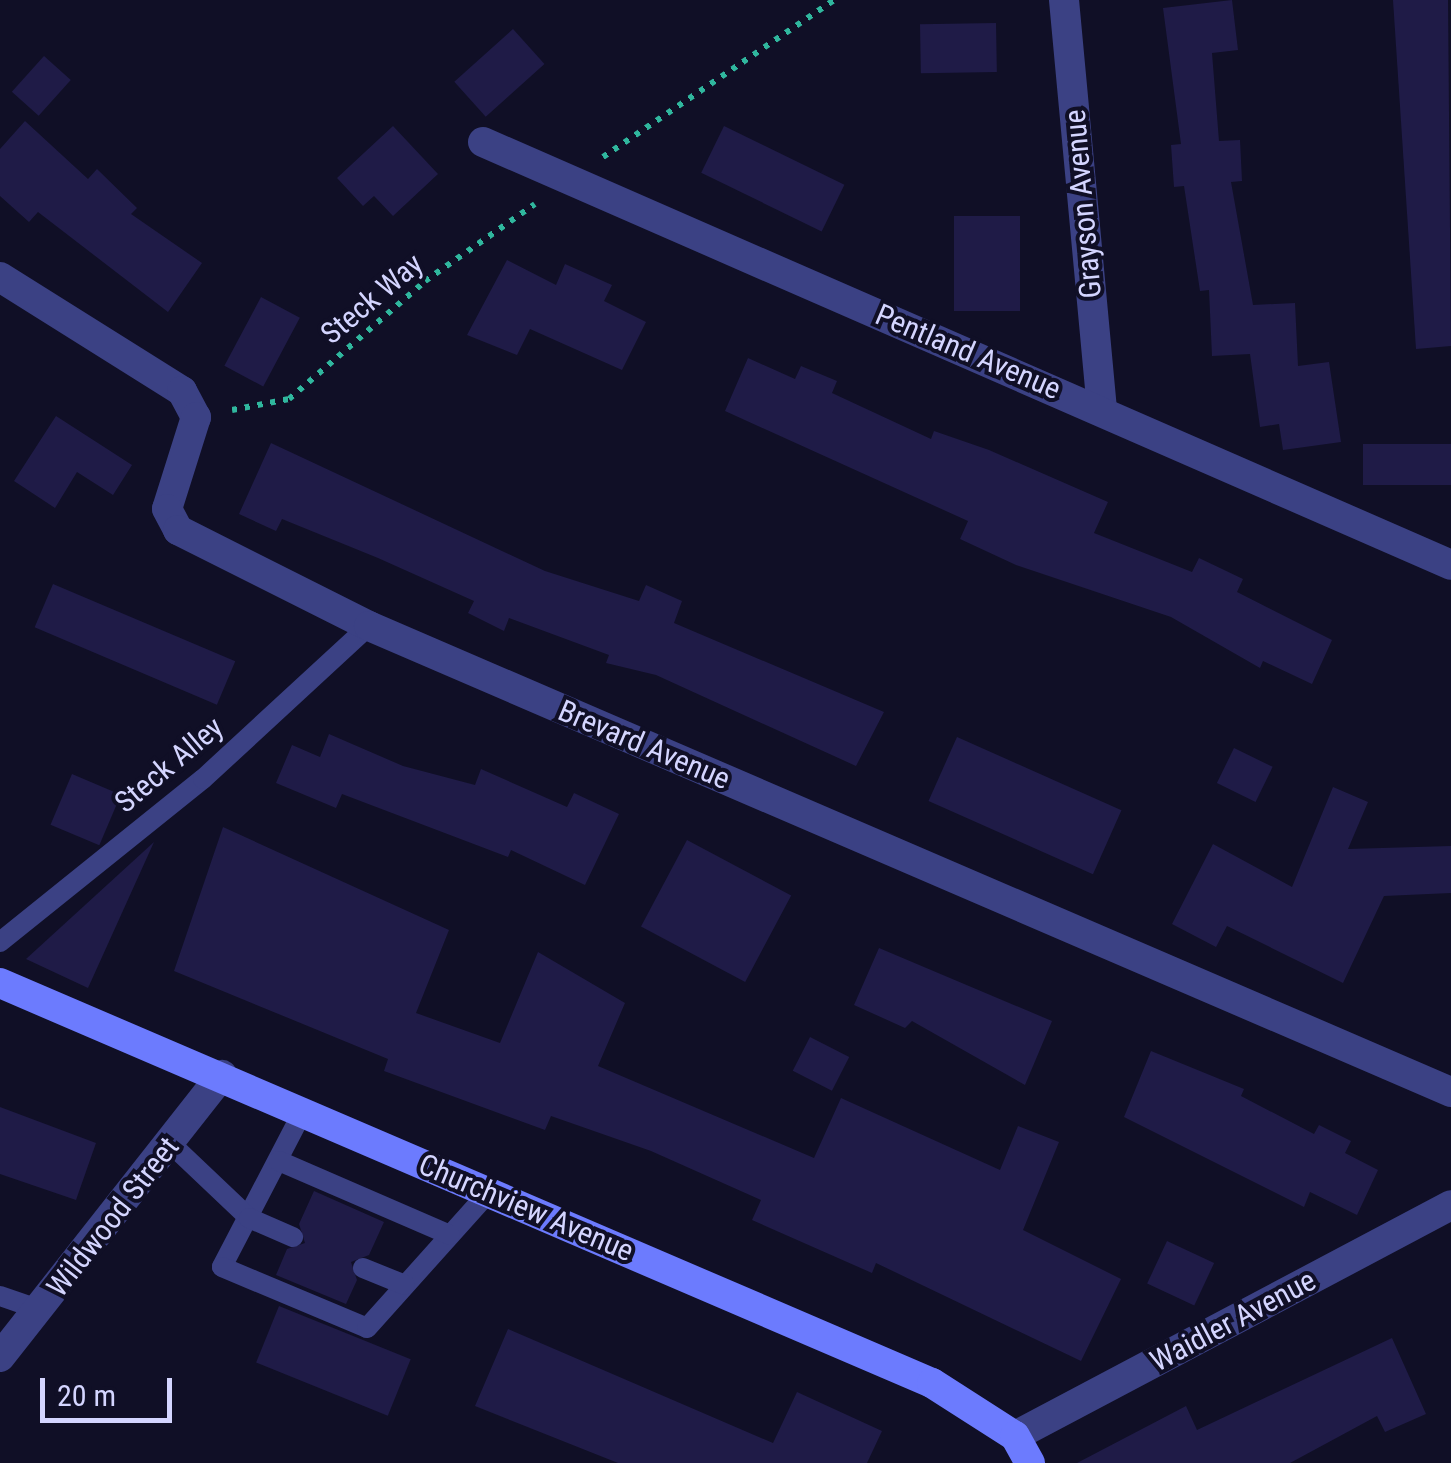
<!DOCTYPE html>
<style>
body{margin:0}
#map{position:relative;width:1451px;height:1463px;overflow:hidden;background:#100f26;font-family:"Roboto Condensed",sans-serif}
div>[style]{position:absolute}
.building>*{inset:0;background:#1f1b47;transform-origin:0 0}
.path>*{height:6px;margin-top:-3px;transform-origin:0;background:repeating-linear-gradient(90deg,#30b79e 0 5px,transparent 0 13px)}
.lane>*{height:20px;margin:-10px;padding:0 10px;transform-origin:10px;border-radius:10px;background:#3b4184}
.street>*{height:30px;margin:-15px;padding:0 15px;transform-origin:15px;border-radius:15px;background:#3b4184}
.secondary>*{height:30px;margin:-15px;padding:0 15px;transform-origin:15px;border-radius:15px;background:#6c7bfe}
span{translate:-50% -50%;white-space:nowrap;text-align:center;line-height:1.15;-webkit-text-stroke:8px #100f26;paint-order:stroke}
.street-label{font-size:30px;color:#d4d5ff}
.scale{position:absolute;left:40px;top:1378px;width:132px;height:45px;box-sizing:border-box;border:5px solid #d4d5ff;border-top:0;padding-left:12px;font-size:30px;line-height:35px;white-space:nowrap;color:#d4d5ff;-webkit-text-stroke:8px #100f26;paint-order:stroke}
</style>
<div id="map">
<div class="building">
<div style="clip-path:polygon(1232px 0,1238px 50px,1212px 53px,1219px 141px,1240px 140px,1242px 181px,1231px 182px,1253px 305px,1295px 303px,1298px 366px,1329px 362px,1341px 442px,1283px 450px,1279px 424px,1260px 427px,1250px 354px,1212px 356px,1209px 290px,1200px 291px,1184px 186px,1174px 187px,1171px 145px,1181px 144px,1163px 8px)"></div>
<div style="clip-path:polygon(1393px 0,1448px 0,1451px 346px,1416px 349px)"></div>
<div style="left:996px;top:23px;width:49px;height:76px;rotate:89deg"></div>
<div style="left:513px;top:29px;width:47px;height:79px;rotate:48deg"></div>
<div style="left:44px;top:56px;width:36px;height:48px;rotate:42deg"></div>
<div style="clip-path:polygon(25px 121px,88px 179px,97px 169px,137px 208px,131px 214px,202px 263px,168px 312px,38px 212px,29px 222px,0 196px,0 149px)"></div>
<div style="clip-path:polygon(393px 126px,438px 174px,393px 216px,374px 196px,363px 206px,337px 178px)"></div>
<div style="left:724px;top:126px;width:134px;height:52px;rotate:26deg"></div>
<div style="left:954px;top:216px;width:66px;height:95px"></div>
<div style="clip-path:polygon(507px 260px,556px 285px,565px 264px,612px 285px,604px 301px,646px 322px,622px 370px,530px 329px,517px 355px,467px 335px)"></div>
<div style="left:261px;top:297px;width:44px;height:78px;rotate:28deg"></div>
<div style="clip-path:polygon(748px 358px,795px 379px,801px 366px,837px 381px,832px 393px,931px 439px,934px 431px,989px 450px,1108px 502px,1094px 533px,1192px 572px,1199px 558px,1243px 579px,1237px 592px,1332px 640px,1312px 684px,1263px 661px,1260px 668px,1171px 617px,1016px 565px,960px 539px,968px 521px,725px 411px)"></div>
<div style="clip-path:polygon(56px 416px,132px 465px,113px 495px,77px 472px,55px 508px,14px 481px)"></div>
<div style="clip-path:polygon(271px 443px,545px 571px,639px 601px,646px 585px,682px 601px,674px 623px,884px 712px,856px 766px,656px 675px,606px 663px,609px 655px,509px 618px,504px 631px,468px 613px,474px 601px,378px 558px,282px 519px,276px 531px,239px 514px)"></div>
<div style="left:1363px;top:444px;width:88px;height:41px"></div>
<div style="left:53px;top:584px;width:198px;height:47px;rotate:23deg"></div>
<div style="clip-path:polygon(329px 734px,403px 766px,475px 785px,481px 769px,567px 807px,574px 793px,619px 814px,585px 885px,511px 850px,508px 857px,342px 794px,336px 808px,276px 783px,292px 745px,320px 757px)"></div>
<div style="left:957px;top:737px;width:180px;height:70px;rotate:24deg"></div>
<div style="left:1234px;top:748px;width:43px;height:39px;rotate:26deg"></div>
<div style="left:72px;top:774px;width:53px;height:55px;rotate:23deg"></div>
<div style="clip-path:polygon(1333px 787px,1368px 802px,1348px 849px,1451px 846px,1451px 893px,1384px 896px,1343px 983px,1227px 926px,1216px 947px,1172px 924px,1213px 844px,1292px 887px)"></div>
<div style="clip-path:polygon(223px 827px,449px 930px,416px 1013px,500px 1043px,538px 952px,625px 1003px,598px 1066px,814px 1158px,841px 1098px,1000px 1170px,1018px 1126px,1059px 1142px,1023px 1230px,1121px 1279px,1081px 1361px,876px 1263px,872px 1273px,752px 1220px,761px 1200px,651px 1151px,551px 1116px,545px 1130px,384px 1071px,388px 1059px,174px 971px)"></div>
<div style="left:687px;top:840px;width:118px;height:98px;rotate:28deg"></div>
<div style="clip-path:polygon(154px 842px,88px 988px,26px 959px)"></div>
<div style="clip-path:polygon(879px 948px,1052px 1021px,1025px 1085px,912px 1021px,905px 1028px,854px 1005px)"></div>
<div style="left:810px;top:1037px;width:44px;height:38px;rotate:27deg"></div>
<div style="clip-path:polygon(1151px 1051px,1244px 1089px,1241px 1096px,1314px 1134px,1319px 1125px,1351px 1141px,1345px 1153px,1378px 1170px,1357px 1215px,1310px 1192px,1304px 1207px,1124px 1117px)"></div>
<div style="clip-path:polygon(0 1107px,96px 1143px,76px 1200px,0 1174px)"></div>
<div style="clip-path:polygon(314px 1191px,384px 1222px,369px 1255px,351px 1262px,357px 1280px,346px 1304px,276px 1275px,287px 1249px,305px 1243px,299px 1224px)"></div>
<div style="left:1167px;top:1241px;width:52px;height:47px;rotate:25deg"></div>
<div style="left:279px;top:1306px;width:142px;height:61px;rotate:22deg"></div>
<div style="clip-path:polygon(508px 1329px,773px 1443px,797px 1392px,882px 1431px,867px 1463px,618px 1463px,475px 1406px)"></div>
<div style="clip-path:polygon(1392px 1338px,1426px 1414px,1385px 1432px,1377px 1416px,1290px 1463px,1077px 1463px,1186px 1406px,1197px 1430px)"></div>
</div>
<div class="path">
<div style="left:603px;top:157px;width:279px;rotate:-34.2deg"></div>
<div style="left:232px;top:410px;width:58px;rotate:-10.9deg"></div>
<div style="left:289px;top:399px;width:180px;rotate:-40.9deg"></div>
<div style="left:425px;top:281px;width:134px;rotate:-35deg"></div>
</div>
<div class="lane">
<div style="left:0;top:942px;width:260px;rotate:-38.8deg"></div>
<div style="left:203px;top:779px;width:226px;rotate:-42.7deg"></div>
<div style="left:301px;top:1115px;width:171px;rotate:117.5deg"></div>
<div style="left:222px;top:1267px;width:157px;rotate:22.8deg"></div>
<div style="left:367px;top:1328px;width:183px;rotate:-48.1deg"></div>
<div style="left:170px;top:1143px;width:109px;rotate:43.5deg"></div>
<div style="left:249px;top:1218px;width:48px;rotate:23.4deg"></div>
<div style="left:279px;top:1161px;width:186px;rotate:23.4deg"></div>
<div style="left:363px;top:1268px;width:45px;rotate:22deg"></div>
<div style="left:0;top:1296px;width:43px;rotate:18.9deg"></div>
</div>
<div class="street">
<div style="left:1064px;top:0;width:411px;rotate:84.7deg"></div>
<div style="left:483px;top:142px;width:1056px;rotate:23.6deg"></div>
<div style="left:0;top:277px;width:215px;rotate:32.1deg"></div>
<div style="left:182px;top:391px;width:30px;rotate:62deg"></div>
<div style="left:196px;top:417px;width:96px;rotate:107.5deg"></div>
<div style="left:167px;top:509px;width:24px;rotate:62deg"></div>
<div style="left:178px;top:530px;width:214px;rotate:26.7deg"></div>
<div style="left:369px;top:626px;width:1178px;rotate:23.3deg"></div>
<div style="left:0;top:1357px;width:359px;rotate:-51.8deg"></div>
<div style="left:1015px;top:1436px;width:493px;rotate:-27.9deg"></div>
</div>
<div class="secondary">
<div style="left:0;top:983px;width:1014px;rotate:23.23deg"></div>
<div style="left:932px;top:1383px;width:98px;rotate:32.6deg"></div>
<div style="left:1015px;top:1436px;width:31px;rotate:61deg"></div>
</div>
<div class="street-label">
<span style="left:1083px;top:204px;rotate:-95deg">Grayson Avenue</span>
<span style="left:372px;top:299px;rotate:-40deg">Steck Way</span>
<span style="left:968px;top:352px;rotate:23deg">Pentland Avenue</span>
<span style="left:644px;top:745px;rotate:23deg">Brevard Avenue</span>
<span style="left:169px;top:765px;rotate:-40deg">Steck Alley</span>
<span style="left:526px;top:1208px;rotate:23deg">Churchview Avenue</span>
<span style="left:113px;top:1217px;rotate:-52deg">Wildwood Street</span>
<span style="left:1233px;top:1321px;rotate:-28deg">Waidler Avenue</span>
</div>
<div class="scale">20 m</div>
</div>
